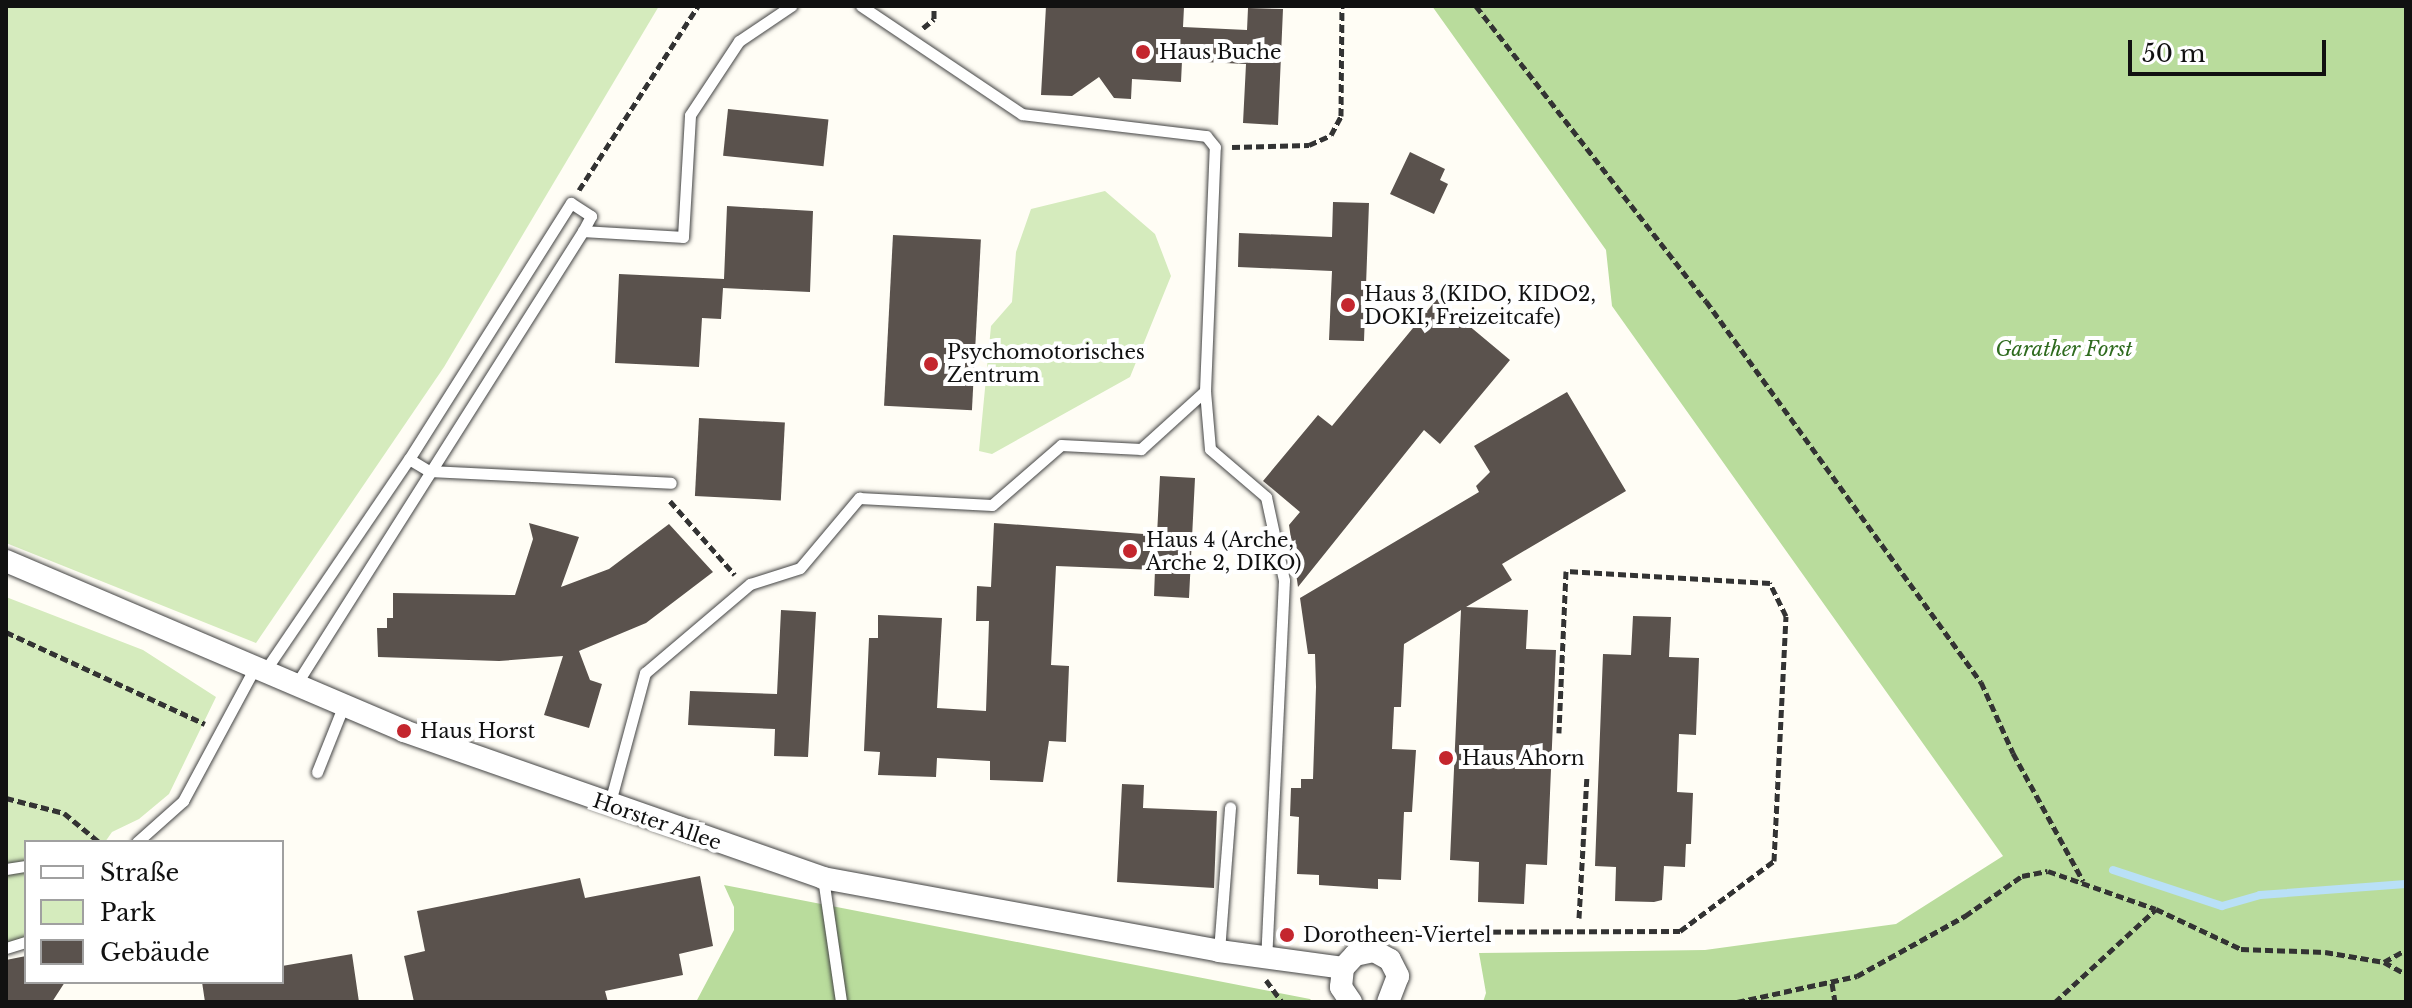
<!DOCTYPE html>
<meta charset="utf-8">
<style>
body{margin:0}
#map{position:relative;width:2412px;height:1008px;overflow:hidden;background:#fffdf5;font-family:"Libre Baskerville",serif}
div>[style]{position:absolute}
.green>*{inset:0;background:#d5ebbd}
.forest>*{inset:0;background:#b9dc9c}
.stream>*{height:8px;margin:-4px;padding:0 4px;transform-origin:4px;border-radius:4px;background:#b9e0f7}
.building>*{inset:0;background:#5a524d;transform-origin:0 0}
.path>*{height:5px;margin-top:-2.5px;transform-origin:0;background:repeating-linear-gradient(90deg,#333 0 8px,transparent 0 12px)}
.roads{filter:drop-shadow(0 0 2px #444) drop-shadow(0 0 2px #444)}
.lane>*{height:11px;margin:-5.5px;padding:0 5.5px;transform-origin:5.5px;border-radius:5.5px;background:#fff}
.street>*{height:22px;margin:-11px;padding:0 11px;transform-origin:11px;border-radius:11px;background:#fff}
.dots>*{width:22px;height:22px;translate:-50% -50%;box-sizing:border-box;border:4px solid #fff;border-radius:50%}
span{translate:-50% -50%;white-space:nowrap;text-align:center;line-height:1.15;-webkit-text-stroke:8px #fff;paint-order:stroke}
.poi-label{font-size:20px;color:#111}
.left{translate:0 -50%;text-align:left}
.park-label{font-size:20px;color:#2f6b1f;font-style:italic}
.street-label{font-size:20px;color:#111}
.frame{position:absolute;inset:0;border:8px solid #111;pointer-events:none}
.legend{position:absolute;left:24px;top:840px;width:260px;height:144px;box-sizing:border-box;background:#fff;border:2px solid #a0a0a0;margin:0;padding:10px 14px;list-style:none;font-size:24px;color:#111}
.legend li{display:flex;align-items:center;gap:16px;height:40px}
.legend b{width:40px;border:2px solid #a0a0a0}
.scale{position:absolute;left:2128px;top:40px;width:198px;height:36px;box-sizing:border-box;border:4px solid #111;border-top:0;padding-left:10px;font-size:24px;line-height:28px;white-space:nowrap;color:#111;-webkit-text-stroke:6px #fff;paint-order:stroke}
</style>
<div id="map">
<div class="green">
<div style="clip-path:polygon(6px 6px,659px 6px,444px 367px,256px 643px,6px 543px)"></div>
<div style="clip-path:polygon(1105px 191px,1155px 234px,1171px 276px,1130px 377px,992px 454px,979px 451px,991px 326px,1012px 302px,1016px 252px,1031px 209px)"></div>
<div style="clip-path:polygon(6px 597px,143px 650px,216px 697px,169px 794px,139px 819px,112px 832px,105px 842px,26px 842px,26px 941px,6px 956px)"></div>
</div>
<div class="forest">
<div style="clip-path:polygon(1432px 6px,2406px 6px,2406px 1002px,1483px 1002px,1486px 993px,1479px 953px,1705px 950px,1896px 924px,2003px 856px,1612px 306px,1606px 250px)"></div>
<div style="clip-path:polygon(724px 885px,1310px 999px,1313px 1002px,696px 1002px,734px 930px,734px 907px)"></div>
</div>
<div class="stream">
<div style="left:2113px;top:870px;width:115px;rotate:18.3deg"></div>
<div style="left:2222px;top:906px;width:40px;rotate:-16deg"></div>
<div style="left:2260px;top:895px;width:146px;rotate:-4.3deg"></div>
</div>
<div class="building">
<div style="clip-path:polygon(1046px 6px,1184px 7px,1183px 27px,1247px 30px,1248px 8px,1283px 9px,1278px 125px,1243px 123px,1246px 64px,1182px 61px,1181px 82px,1132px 79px,1131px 99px,1114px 98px,1099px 77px,1072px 96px,1041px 95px)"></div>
<div style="left:728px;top:109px;width:101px;height:47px;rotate:6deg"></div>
<div style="clip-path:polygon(1410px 152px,1445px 169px,1440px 180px,1448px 184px,1434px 214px,1390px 194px)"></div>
<div style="clip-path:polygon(1333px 202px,1369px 203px,1364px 341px,1329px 340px,1332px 271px,1238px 267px,1239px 233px,1332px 237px)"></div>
<div style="clip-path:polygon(727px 206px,813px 211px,810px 292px,723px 288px,721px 319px,702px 318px,699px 367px,615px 363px,619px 274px,724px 279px)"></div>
<div style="left:893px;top:235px;width:88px;height:171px;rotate:3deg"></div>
<div style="clip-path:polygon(1437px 299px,1510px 360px,1440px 444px,1424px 430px,1298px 587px,1289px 525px,1300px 512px,1263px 481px,1318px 415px,1332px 426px)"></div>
<div style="clip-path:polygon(1567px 392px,1626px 491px,1502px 564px,1512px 580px,1466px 607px,1528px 610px,1526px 649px,1556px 650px,1547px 865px,1526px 864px,1524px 904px,1478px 902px,1479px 862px,1450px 860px,1461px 610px,1404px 644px,1401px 707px,1394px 707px,1392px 749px,1416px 750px,1412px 812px,1404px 812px,1401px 880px,1378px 879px,1378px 889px,1319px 885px,1319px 875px,1297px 874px,1299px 817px,1290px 816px,1291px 788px,1301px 788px,1301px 779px,1313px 779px,1316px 687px,1315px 654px,1308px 654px,1300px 598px,1479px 492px,1476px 486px,1490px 472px,1474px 446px)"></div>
<div style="left:699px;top:418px;width:86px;height:78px;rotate:3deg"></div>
<div style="clip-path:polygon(1160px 476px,1195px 478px,1189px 598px,1154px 596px,1155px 570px,1056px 566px,1051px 665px,1069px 666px,1066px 742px,1049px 741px,1043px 782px,990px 780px,990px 761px,937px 758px,936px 777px,878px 775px,880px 752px,864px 751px,869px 638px,878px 638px,878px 615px,942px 618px,937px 708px,986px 711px,989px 621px,976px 621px,977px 586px,991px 587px,994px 523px,1157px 535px)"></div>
<div style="clip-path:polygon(529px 523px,579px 537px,561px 587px,609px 569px,669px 524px,713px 572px,646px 623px,579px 651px,590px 680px,602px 684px,589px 728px,544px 715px,563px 656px,499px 661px,378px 657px,377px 628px,387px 628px,387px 618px,393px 618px,393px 593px,515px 595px,533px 539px)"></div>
<div style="clip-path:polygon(781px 610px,816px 612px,808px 757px,774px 756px,775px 729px,688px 725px,690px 691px,777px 694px)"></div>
<div style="clip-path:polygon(1633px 616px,1671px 617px,1669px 657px,1699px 658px,1696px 735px,1679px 734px,1677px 792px,1693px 793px,1691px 844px,1686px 844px,1685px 867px,1664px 866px,1662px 900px,1654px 902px,1615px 901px,1616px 867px,1595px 866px,1603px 654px,1631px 655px)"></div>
<div style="clip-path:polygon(1122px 784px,1144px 785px,1143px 808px,1217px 811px,1214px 888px,1117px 882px)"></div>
<div style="clip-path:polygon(700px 876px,713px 946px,679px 954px,683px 975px,605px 991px,608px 1002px,414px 1002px,404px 956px,425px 951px,417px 911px,580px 878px,585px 898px)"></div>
<div style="clip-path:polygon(352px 954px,359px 1002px,205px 1002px,202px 982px,282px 982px,282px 966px)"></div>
<div style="clip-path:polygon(26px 956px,26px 982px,65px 982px,52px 1002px,6px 1002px,6px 960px)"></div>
</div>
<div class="path">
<div style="left:1476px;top:6px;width:374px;rotate:52.1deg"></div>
<div style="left:1706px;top:301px;width:470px;rotate:54.2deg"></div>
<div style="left:1981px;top:682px;width:78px;rotate:65.7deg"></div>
<div style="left:2013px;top:753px;width:146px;rotate:61.3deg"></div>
<div style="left:923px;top:28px;width:14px;rotate:-39deg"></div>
<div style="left:934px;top:19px;width:13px;rotate:-90deg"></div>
<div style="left:1232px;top:147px;width:77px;rotate:-1.5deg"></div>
<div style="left:1309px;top:145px;width:24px;rotate:-24deg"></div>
<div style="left:1331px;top:135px;width:21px;rotate:-62deg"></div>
<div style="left:1341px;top:116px;width:110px;rotate:-89.5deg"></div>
<div style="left:579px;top:190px;width:219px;rotate:-57.1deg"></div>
<div style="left:670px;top:501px;width:98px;rotate:48.7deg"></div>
<div style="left:6px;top:632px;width:219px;rotate:24.8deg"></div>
<div style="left:6px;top:798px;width:60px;rotate:14.5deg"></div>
<div style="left:64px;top:813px;width:45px;rotate:39.6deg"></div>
<div style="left:1579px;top:918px;width:143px;rotate:-86.8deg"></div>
<div style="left:1394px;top:937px;width:16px;rotate:-18deg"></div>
<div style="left:1409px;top:932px;width:271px;rotate:-0.2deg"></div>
<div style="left:1680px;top:931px;width:117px;rotate:-36.7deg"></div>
<div style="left:1774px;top:861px;width:245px;rotate:-87.2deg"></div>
<div style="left:1786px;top:616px;width:37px;rotate:-116deg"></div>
<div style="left:1770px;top:583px;width:204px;rotate:-176.6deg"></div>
<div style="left:1566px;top:571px;width:162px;rotate:92.5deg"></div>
<div style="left:2384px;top:962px;width:25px;rotate:-29deg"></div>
<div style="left:1266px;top:980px;width:27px;rotate:54deg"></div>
<div style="left:1832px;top:983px;width:19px;rotate:81deg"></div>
<div style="left:1737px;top:1002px;width:123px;rotate:-12.2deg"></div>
<div style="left:1857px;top:976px;width:124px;rotate:-29.1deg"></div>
<div style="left:1965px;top:916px;width:70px;rotate:-35.1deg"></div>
<div style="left:2022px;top:876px;width:26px;rotate:-11deg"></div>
<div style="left:2048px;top:871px;width:114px;rotate:19.4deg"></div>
<div style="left:2156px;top:909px;width:94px;rotate:25.2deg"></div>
<div style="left:2241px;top:949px;width:84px;rotate:2deg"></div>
<div style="left:2325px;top:952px;width:60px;rotate:9.6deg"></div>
<div style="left:2384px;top:962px;width:25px;rotate:29deg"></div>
<div style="left:2055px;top:1002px;width:137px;rotate:-42.6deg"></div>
</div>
<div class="roads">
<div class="lane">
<div style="left:583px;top:231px;width:100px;rotate:3.4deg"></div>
<div style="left:683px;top:237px;width:122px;rotate:-86.7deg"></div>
<div style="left:690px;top:115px;width:89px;rotate:-56.5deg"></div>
<div style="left:739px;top:41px;width:63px;rotate:-33.9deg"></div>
<div style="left:1205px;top:391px;width:58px;rotate:85.1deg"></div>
<div style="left:1210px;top:449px;width:74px;rotate:40.6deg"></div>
<div style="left:1266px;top:497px;width:85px;rotate:77.8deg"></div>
<div style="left:1284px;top:580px;width:378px;rotate:92.7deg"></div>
<div style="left:409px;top:459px;width:23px;rotate:31deg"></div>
<div style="left:429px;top:471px;width:242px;rotate:2.8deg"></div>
<div style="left:264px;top:672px;width:258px;rotate:-55.8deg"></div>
<div style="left:409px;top:459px;width:303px;rotate:-57.7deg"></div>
<div style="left:571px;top:203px;width:24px;rotate:33deg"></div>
<div style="left:591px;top:216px;width:17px;rotate:118deg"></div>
<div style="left:583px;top:231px;width:538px;rotate:122.33deg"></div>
<div style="left:317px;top:772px;width:70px;rotate:-68.2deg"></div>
<div style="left:609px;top:806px;width:138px;rotate:-74.9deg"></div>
<div style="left:645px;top:673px;width:138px;rotate:-40.3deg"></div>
<div style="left:750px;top:584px;width:52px;rotate:-17.7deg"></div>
<div style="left:800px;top:568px;width:92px;rotate:-49.9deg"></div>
<div style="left:859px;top:498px;width:133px;rotate:3deg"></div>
<div style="left:992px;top:505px;width:91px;rotate:-41deg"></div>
<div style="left:1061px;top:445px;width:80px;rotate:2.9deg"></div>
<div style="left:1141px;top:449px;width:86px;rotate:-42.2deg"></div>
<div style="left:1205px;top:391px;width:244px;rotate:-87.7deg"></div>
<div style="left:1215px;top:147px;width:14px;rotate:-129deg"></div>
<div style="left:1206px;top:136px;width:185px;rotate:-173.2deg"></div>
<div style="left:1022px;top:114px;width:194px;rotate:-146.1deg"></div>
<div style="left:137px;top:842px;width:62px;rotate:-41.7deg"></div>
<div style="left:183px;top:801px;width:150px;rotate:-61.7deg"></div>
<div style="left:6px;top:869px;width:20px;rotate:-9deg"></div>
<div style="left:823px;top:878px;width:125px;rotate:81.7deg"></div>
<div style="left:6px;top:948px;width:21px;rotate:-17deg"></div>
<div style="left:1219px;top:951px;width:144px;rotate:-85.6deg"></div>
</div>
<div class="street">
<div style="left:6px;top:561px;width:433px;rotate:23.1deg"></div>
<div style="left:404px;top:731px;width:444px;rotate:19.3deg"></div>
<div style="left:823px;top:878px;width:403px;rotate:10.4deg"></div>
<div style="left:1219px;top:951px;width:125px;rotate:7.8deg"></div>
<div style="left:1351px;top:1002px;width:18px;rotate:-124deg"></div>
<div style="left:1341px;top:987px;width:19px;rotate:-84deg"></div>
<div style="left:1343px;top:968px;width:18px;rotate:-47deg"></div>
<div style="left:1355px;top:955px;width:19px;rotate:-12deg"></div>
<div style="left:1374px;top:951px;width:18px;rotate:29deg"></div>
<div style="left:1390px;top:960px;width:18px;rotate:63deg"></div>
<div style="left:1398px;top:976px;width:28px;rotate:111deg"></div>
</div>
</div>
<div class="dots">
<div style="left:1143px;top:52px;background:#c4262e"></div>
<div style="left:1348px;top:305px;background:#c4262e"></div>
<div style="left:931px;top:364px;background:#c4262e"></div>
<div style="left:1130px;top:551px;background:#c4262e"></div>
<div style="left:404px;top:731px;background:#c4262e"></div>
<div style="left:1446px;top:758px;background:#c4262e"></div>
<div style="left:1287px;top:935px;background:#c4262e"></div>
</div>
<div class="poi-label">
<span class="left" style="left:1159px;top:52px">Haus Buche</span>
<span class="left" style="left:1364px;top:306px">Haus 3 (KIDO, KIDO2,<br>DOKI, Freizeitcafe)</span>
<span class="left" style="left:947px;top:364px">Psychomotorisches<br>Zentrum</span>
<span class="left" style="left:1146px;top:552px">Haus 4 (Arche,<br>Arche 2, DIKO)</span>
<span class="left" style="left:420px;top:731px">Haus Horst</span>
<span class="left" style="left:1462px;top:758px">Haus Ahorn</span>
<span class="left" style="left:1303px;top:935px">Dorotheen-Viertel</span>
</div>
<div class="park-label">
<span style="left:2064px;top:349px">Garather Forst</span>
</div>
<div class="street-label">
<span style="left:657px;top:822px;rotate:19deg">Horster Allee</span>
</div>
<div class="frame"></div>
<ul class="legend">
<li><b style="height:10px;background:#fff"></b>Straße</li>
<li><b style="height:22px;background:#d5ebbd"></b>Park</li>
<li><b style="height:22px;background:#5a524d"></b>Gebäude</li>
</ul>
<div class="scale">50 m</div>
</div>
